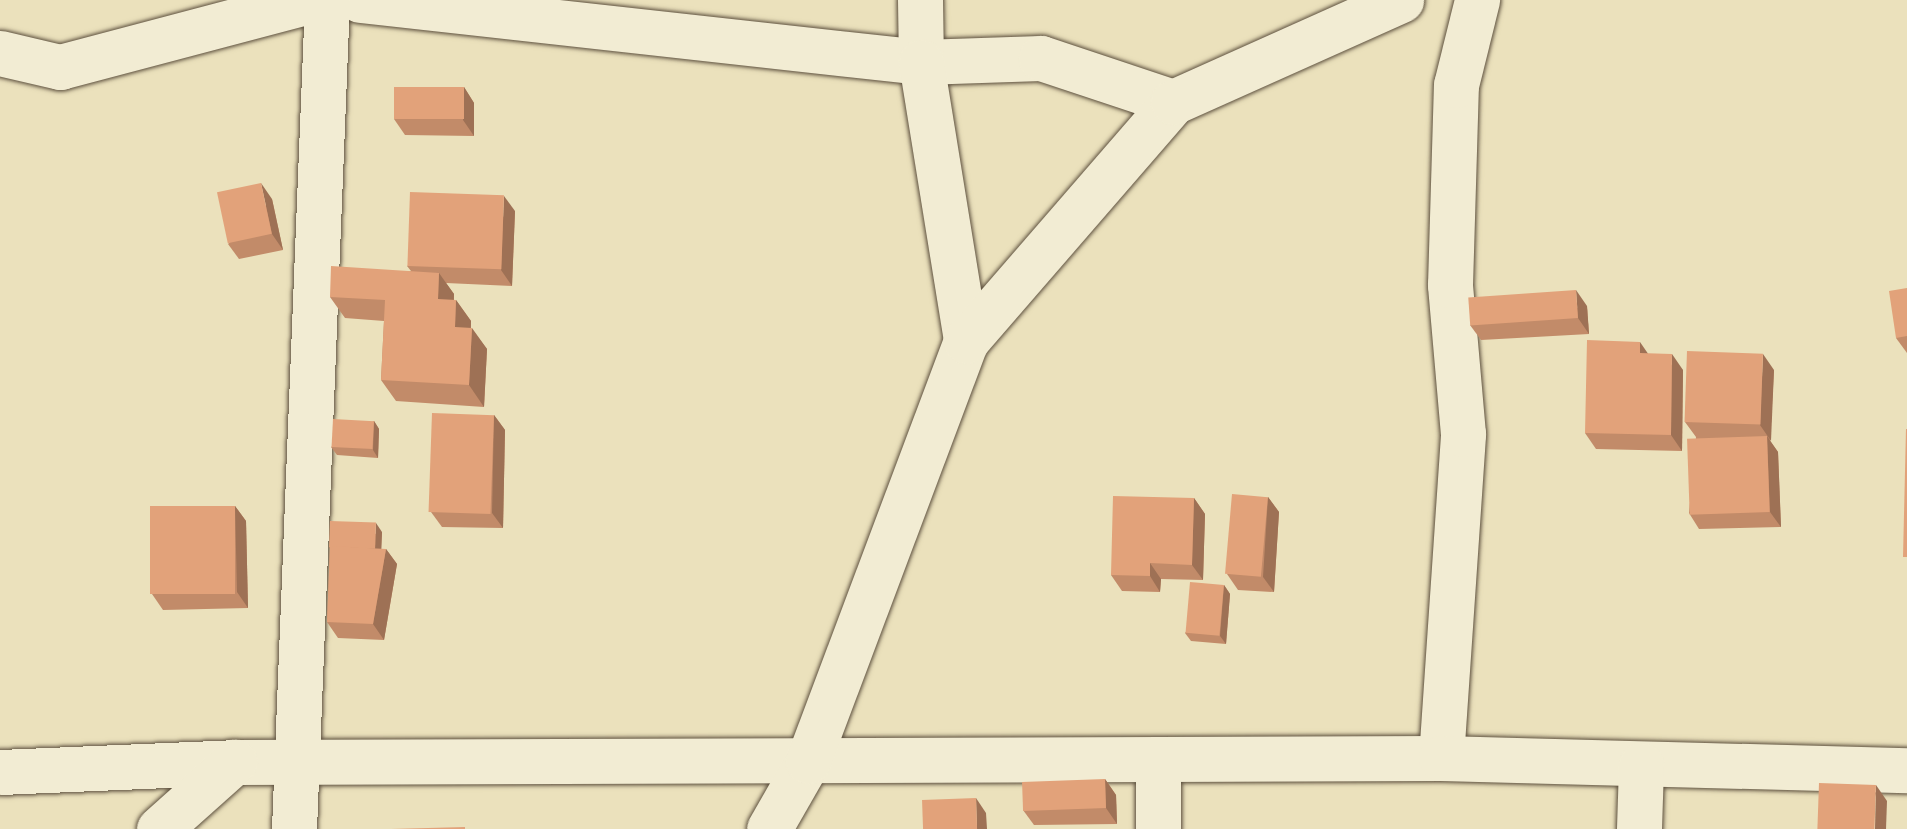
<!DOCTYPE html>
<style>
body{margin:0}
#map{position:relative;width:1907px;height:829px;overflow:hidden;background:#ebe1bc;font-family:"EB Garamond",serif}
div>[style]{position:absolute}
.roads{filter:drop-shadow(0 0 2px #5d503e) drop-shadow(0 0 2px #5d503e)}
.minor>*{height:45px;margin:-22.5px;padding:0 22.5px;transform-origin:22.5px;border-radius:22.5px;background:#f2ecd3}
.wall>*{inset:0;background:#c28b69}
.shaded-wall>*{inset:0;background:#9e7155}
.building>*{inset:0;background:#e2a27a;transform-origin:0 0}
span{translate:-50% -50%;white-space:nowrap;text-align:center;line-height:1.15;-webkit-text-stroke:8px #f2ecd3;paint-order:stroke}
</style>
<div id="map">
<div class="roads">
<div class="minor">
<div style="left:360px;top:0;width:564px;rotate:6.31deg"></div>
<div style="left:921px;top:62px;width:120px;rotate:-1.9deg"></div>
<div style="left:1041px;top:58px;width:139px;rotate:18.4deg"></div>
<div style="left:920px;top:0;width:62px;rotate:89.1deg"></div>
<div style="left:921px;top:62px;width:283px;rotate:80.8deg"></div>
<div style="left:0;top:53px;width:62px;rotate:13.1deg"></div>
<div style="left:60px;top:67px;width:263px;rotate:-14.8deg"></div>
<div style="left:1441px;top:758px;width:325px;rotate:-86.1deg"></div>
<div style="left:1463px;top:434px;width:150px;rotate:-95deg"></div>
<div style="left:1450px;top:285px;width:200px;rotate:-88.3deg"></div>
<div style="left:1456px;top:85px;width:88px;rotate:-76.1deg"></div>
<div style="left:1158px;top:759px;width:70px;rotate:90deg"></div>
<div style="left:0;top:772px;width:234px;rotate:-2.4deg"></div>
<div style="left:234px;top:762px;width:1207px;rotate:-0.19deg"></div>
<div style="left:1441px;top:758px;width:466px;rotate:1.5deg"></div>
<div style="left:159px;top:829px;width:101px;rotate:-41.8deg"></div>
<div style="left:294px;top:829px;width:830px;rotate:-87.72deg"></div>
<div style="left:769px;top:829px;width:78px;rotate:-60.2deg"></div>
<div style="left:808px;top:761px;width:449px;rotate:-69.4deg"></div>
<div style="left:966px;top:341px;width:316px;rotate:-49.1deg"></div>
<div style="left:1173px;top:102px;width:250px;rotate:-24.1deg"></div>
<div style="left:1639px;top:829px;width:64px;rotate:-88.2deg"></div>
</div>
</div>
<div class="wall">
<div style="clip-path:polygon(464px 87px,474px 103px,474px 136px,405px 135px,394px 119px)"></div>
<div style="clip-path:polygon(272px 199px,283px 250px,239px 259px,228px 244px)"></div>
<div style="clip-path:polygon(515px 211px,512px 286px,446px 283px,454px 294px,454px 300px,456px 300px,471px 321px,471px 328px,487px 349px,484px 407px,396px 401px,381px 380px,384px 321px,345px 318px,330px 297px,411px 271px,407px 266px)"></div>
<div style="clip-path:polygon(1907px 288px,1907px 353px,1896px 338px)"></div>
<div style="clip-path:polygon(1587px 306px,1589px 334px,1481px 340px,1470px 325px)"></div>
<div style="clip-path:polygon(1648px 354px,1683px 370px,1682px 451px,1596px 449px,1585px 433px)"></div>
<div style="clip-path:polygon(1774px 370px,1770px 441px,1778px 452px,1781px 527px,1699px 529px,1689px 513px,1696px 437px,1685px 422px)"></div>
<div style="clip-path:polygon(494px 415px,505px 430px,503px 528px,442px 527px,431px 512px)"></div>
<div style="clip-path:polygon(374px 421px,379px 429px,378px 458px,337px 455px,331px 447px)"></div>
<div style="clip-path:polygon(1268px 497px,1279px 512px,1274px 592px,1238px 590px,1227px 574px)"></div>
<div style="clip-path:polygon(1194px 498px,1205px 514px,1203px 580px,1161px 579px,1160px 592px,1122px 591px,1111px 575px)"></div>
<div style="clip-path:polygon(235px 506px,246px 521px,248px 608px,163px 610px,152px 594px)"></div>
<div style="clip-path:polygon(382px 532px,381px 549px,386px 549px,397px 564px,384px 640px,338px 638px,327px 622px,330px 549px,329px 547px)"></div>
<div style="clip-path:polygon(1224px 585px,1230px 594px,1226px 644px,1191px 641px,1185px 633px)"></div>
<div style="clip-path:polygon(1105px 779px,1116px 795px,1117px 824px,1034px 825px,1023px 810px)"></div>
</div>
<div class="shaded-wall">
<div style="clip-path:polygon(464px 87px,474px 103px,474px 136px,463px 120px)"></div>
<div style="clip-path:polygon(261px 183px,272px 199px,283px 250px,272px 234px)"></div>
<div style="clip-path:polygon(504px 196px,515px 211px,512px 286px,501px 270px)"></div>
<div style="clip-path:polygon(439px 273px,454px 294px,453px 320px,438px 299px)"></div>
<div style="clip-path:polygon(1576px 290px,1587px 306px,1589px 334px,1578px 318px)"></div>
<div style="clip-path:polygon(456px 300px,471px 321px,470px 348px,455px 327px)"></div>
<div style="clip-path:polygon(472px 328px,487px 349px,484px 407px,469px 385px)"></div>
<div style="clip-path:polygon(1640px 342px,1651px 358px,1640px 353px)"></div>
<div style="clip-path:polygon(1672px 354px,1683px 370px,1682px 451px,1671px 435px)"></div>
<div style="clip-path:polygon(1763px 354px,1774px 370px,1771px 441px,1760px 425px)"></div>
<div style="clip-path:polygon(494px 415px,505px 430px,503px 528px,492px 513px)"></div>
<div style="clip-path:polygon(374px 421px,379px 429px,378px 458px,373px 450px)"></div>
<div style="clip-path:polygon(1767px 436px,1778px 452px,1781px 527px,1770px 512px)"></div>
<div style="clip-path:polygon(1268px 497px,1279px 512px,1274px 592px,1263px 577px)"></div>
<div style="clip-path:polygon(1194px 498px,1205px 514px,1203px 580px,1192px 565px)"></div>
<div style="clip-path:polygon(235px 506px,246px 521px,248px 608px,237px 592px)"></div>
<div style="clip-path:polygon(376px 523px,382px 532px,381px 558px,375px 550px)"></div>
<div style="clip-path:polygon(386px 549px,397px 564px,384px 640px,373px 624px)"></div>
<div style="clip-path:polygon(1150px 563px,1161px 579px,1160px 592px,1150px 576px)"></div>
<div style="clip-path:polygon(1224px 585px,1230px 594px,1226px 644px,1220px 636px)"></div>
<div style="clip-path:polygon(1105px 779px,1116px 795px,1117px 824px,1106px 808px)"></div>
<div style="clip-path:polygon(1876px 785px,1887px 801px,1886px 829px,1875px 829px)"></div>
<div style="clip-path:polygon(976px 798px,986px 813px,987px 829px,977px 829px)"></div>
</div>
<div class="building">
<div style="left:394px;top:87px;width:70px;height:32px"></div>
<div style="left:261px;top:183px;width:52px;height:45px;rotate:78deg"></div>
<div style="left:410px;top:192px;width:94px;height:74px;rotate:2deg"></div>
<div style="clip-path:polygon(331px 266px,439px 273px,438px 299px,456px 300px,455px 327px,472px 328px,469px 385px,381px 380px,385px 300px,330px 297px)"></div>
<div style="clip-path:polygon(1907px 288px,1907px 336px,1896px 338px,1889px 291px)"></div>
<div style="left:1576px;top:290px;width:28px;height:108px;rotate:86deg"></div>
<div style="clip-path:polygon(1587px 340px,1640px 342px,1640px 353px,1672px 354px,1671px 435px,1585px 433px)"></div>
<div style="left:1687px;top:351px;width:76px;height:71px;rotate:2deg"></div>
<div style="left:432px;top:413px;width:62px;height:99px;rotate:2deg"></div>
<div style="left:333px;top:419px;width:41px;height:28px;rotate:3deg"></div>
<div style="clip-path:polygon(1906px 429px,1907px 429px,1907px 557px,1903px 557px)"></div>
<div style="left:1767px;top:436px;width:76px;height:80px;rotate:88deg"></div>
<div style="left:1232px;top:494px;width:36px;height:80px;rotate:5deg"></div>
<div style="clip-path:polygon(1113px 496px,1194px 498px,1192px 565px,1150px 563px,1150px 576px,1111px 575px)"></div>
<div style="left:150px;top:506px;width:85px;height:88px"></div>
<div style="left:330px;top:521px;width:46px;height:26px;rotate:2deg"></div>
<div style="clip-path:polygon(330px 546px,386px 549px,373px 624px,327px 622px)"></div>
<div style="left:1190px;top:582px;width:34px;height:51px;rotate:5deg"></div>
<div style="left:1105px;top:779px;width:29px;height:83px;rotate:88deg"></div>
<div style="left:1819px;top:783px;width:57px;height:46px;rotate:2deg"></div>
<div style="left:976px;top:798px;width:31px;height:54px;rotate:88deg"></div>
<div style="clip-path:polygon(465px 827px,465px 829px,391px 829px)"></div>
</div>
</div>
